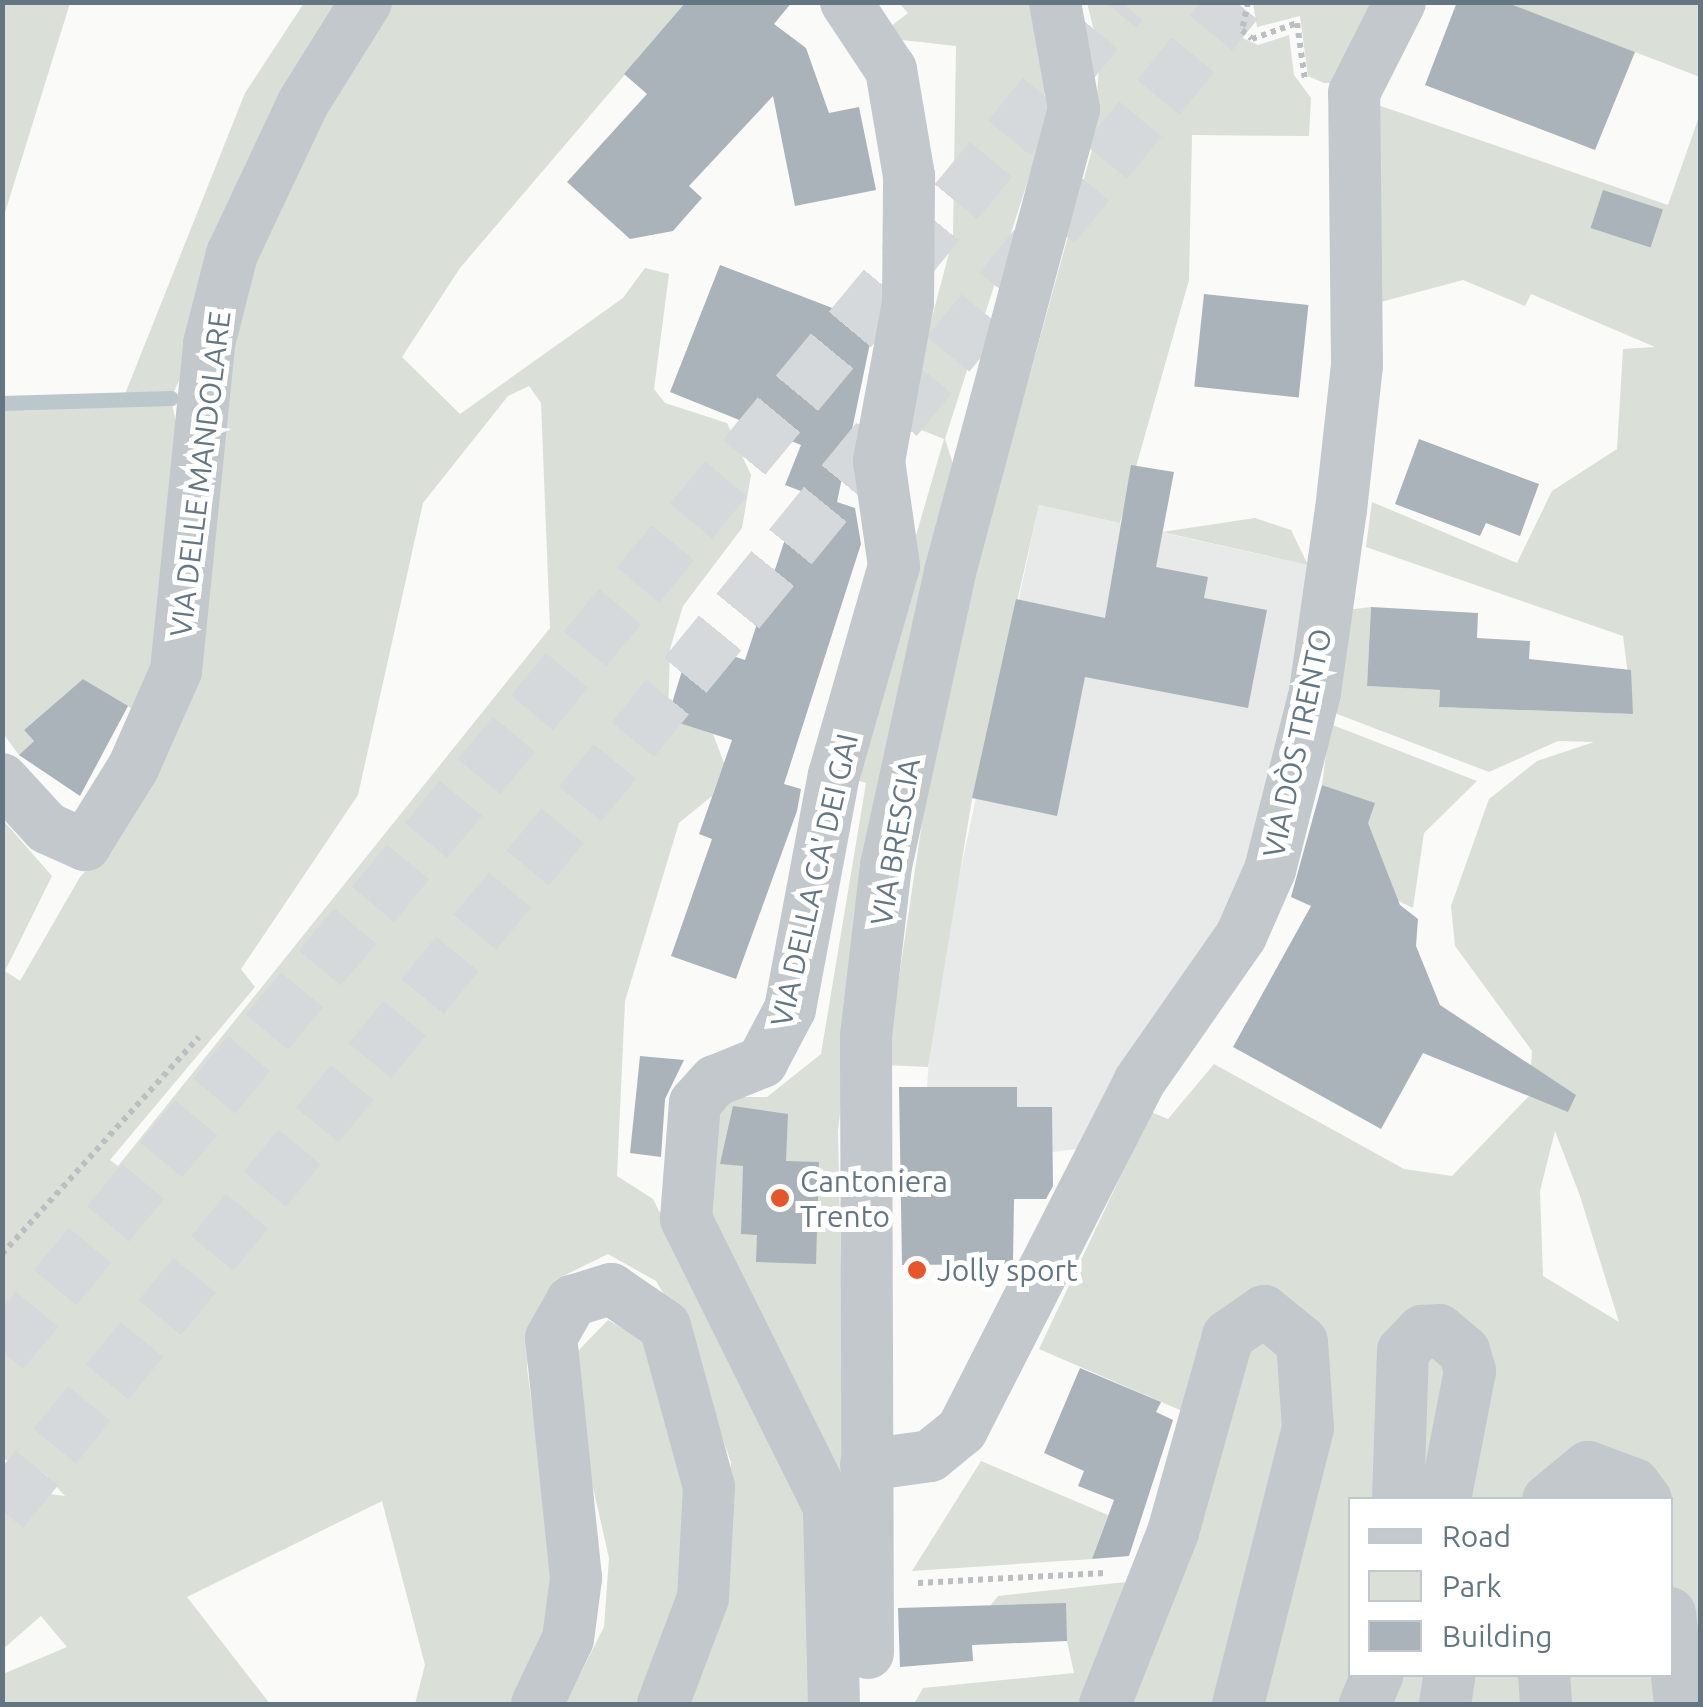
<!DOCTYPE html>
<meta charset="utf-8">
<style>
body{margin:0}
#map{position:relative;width:1703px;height:1707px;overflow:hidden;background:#fafaf8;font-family:Ubuntu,sans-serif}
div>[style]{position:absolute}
.built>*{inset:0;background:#e8e9e9}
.green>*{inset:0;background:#dadfd7}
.stream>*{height:15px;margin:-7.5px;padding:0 7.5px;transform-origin:7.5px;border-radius:7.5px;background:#bbc7cb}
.building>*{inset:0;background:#aab3b9;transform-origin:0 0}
.highway-tunnel>*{height:55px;margin-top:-27.5px;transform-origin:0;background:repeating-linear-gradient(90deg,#d5d9db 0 55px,transparent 0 83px)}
.path>*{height:6px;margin-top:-3px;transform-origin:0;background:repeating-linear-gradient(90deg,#bbbfc2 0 5px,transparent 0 10px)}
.minor>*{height:52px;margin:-26px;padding:0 26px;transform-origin:26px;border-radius:26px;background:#c3c8cc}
.dots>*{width:28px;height:28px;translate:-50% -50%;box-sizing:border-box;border:5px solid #fff;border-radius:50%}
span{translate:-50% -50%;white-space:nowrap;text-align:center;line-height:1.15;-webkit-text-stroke:10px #fff;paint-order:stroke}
.street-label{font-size:30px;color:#657683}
.poi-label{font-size:30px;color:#657683}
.left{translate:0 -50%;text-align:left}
.frame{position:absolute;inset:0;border:5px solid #657683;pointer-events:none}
.legend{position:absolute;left:1348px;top:1497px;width:325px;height:180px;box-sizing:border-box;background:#fff;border:2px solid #c1c8cd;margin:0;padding:12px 18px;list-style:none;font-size:30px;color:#657683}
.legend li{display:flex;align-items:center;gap:20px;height:50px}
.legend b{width:50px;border:2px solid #c1c8cd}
</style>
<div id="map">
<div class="built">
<div style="clip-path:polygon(1039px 505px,1308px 565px,1291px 700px,1237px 903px,1086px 1148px,1052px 1152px,1017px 1107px,1016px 1087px,927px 1087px,933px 998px)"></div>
</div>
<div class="green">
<div style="clip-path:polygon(3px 2px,70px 3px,3px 219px,2px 3px)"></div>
<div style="clip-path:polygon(304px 3px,356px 3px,171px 398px,181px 448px,147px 718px,83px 679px,24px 730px,34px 741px,19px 755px,2px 732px,2px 403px,123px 399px,245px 93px)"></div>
<div style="clip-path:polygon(evenodd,383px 3px,686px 3px,460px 268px,402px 357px,460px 414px,623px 298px,645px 268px,669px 274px,654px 389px,665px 403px,727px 423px,751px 475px,742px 528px,683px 606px,670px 649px,668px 718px,713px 734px,724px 763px,712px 796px,679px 823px,625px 1001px,617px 1176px,653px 1199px,811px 1508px,814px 1704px,683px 1704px,727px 1575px,731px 1462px,681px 1323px,656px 1281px,608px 1254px,555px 1280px,531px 1336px,527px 1368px,558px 1600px,520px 1704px,415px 1704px,425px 1665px,382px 1501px,187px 1597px,270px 1704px,3px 1704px,3px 1674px,67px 1647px,41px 1616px,3px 1649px,3px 1488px,65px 1496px,45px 1474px,3px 1459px,2px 819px,52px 876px,5px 971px,20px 981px,80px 877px,121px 835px,197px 669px,230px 363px,262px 231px,383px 3px,529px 386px,541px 403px,550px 628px,118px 1166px,110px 1160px,255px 987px,241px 969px,358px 795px,423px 503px,508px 396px,529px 386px)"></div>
<div style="clip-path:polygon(899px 3px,1034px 3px,1049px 63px,1037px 152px,945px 439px,955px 470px,876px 793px,838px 1131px,846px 1505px,703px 1224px,719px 1097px,767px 1097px,821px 1054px,866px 783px,846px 777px,944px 439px,904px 423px,953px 238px,956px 46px,902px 40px,890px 27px,908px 13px)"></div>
<div style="clip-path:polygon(1087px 3px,1240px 3px,1238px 36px,1258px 45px,1289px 35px,1294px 75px,1311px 98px,1309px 136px,1192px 135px,1189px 280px,1120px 523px,1039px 505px,972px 799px,928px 1067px,886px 1065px,923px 816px,978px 562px,1093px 146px,1100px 55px)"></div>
<div style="clip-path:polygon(1253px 3px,1373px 3px,1338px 83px,1324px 83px,1308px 76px,1300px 16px,1257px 27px)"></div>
<div style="clip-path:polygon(1505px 3px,1700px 3px,1700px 77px,1635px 52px)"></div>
<div style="clip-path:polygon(evenodd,1378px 105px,1668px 205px,1700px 114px,1700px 1704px,1126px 1704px,1196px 1417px,1039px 1349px,1151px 1112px,1168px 1119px,1214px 1064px,1404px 1169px,1452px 1176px,1529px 1096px,1532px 1051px,1455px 946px,1451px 906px,1489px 799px,1537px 761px,1594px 742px,1558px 741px,1489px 772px,1332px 712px,1347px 610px,1371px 607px,1367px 686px,1440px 690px,1439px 707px,1633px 714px,1623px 636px,1366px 547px,1372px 502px,1517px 563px,1552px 491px,1617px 449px,1623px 349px,1655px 347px,1531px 294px,1525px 306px,1463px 280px,1381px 302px,1378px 105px,1555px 1131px,1580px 1196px,1619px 1322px,1543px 1276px,1540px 1191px,1555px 1131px,1378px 105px,1350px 1500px,1670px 1500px,1670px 1674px,1350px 1674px,1350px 1500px)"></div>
<div style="clip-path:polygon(1255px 518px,1291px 530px,1308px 565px,1162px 532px)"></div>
<div style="clip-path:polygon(1330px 724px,1477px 781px,1424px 833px,1413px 908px,1357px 881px,1351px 867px,1374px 803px,1322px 785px)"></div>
<div style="clip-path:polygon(608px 1320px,647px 1342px,692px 1519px,686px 1597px,640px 1704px,565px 1704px,604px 1627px,609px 1558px,572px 1395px,576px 1353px)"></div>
<div style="clip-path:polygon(981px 1461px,1108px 1515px,1092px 1559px,912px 1571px)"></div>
<div style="clip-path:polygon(1144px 1580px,1083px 1704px,914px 1704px,923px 1688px,1074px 1673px,1067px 1641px,990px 1606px,998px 1596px)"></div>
</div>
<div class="stream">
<div style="left:2px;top:403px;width:169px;rotate:-1.7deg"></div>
</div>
<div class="building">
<div style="clip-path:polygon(686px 2px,792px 2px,774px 24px,806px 48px,829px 113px,859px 107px,876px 190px,795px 206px,773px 96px,689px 186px,702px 198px,673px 231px,630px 239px,567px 182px,647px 94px,624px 74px)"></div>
<div style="clip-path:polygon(1457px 2px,1505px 2px,1635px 52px,1595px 150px,1425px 85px)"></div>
<div style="left:1603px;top:190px;width:63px;height:40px;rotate:18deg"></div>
<div style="clip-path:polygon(720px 265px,874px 324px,837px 502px,855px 508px,861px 544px,784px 784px,801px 789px,797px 811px,736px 979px,671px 956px,712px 839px,699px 834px,732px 740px,667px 719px,691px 642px,745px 660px,801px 491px,785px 485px,801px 445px,670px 392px)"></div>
<div style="left:1204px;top:294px;width:105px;height:93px;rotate:6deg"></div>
<div style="clip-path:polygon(1419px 439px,1539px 484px,1520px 536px,1486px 523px,1480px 536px,1395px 504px)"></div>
<div style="clip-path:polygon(1131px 465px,1174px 472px,1156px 567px,1208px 577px,1204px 598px,1267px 610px,1248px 708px,1085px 677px,1057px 816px,972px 798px,1016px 599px,1105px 618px)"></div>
<div style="clip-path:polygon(1371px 607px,1478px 613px,1477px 638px,1530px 641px,1529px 659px,1631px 670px,1633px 714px,1439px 707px,1440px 690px,1367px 686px)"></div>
<div style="clip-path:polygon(83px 679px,128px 706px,80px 796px,19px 755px,34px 741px,24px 730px)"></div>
<div style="clip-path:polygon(1322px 785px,1375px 803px,1368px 823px,1400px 905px,1418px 919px,1416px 946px,1440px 1005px,1576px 1095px,1568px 1112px,1423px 1053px,1381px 1129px,1233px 1047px,1311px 906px,1291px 897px)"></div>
<div style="clip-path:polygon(640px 1056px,684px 1060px,665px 1099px,661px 1157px,630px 1153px)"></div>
<div style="clip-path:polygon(899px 1087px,1017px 1087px,1017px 1107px,1052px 1107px,1053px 1186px,1046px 1199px,1014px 1199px,1013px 1264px,902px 1265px)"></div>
<div style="clip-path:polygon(733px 1106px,788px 1114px,786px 1161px,819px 1162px,816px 1264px,756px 1262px,757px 1235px,741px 1234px,743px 1166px,720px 1164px)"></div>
<div style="clip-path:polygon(1080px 1368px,1161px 1402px,1156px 1412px,1173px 1420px,1129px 1556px,1092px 1559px,1114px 1500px,1078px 1486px,1084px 1471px,1044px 1453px)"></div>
<div style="clip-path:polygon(1066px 1603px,1067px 1641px,972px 1645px,973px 1661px,900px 1667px,898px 1608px)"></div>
</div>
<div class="highway-tunnel">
<div style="left:2px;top:1351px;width:1753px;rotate:-50.32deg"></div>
<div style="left:2px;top:1510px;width:1949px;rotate:-50.71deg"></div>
</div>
<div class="path">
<div style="left:1248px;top:2px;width:29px;rotate:102deg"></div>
<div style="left:1242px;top:30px;width:13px;rotate:42deg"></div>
<div style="left:1252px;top:39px;width:48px;rotate:-19.6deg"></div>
<div style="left:1297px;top:23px;width:58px;rotate:82deg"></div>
<div style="left:2px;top:1254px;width:293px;rotate:-47.8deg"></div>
<div style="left:918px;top:1583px;width:187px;rotate:-3.1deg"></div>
</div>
<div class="minor">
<div style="left:2px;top:779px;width:67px;rotate:47.4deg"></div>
<div style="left:47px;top:828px;width:42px;rotate:24.1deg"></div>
<div style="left:85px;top:845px;width:91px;rotate:-58.1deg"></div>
<div style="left:133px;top:768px;width:106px;rotate:-66.1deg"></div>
<div style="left:176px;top:671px;width:329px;rotate:-84.2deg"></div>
<div style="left:209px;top:344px;width:93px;rotate:-75.7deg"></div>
<div style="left:232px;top:254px;width:167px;rotate:-64.8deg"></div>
<div style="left:303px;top:103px;width:119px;rotate:-58deg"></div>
<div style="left:866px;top:1465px;width:65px;rotate:-8deg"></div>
<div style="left:930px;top:1456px;width:41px;rotate:-39.1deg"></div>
<div style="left:962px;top:1430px;width:390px;rotate:-63deg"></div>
<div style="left:1139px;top:1082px;width:178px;rotate:-55.1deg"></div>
<div style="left:1241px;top:936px;width:72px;rotate:-66.3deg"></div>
<div style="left:1270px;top:870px;width:184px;rotate:-75.8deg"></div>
<div style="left:1315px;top:692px;width:184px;rotate:-81.9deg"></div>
<div style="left:1341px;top:510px;width:145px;rotate:-83.7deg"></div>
<div style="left:1357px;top:366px;width:273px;rotate:-90.6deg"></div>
<div style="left:1354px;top:93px;width:102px;rotate:-63.2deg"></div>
<div style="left:1398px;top:1500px;width:149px;rotate:-88.1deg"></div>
<div style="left:1403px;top:1351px;width:28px;rotate:-46deg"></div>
<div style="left:1422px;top:1331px;width:17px;rotate:-3deg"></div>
<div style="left:1439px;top:1330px;width:33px;rotate:40deg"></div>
<div style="left:1464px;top:1351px;width:21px;rotate:73deg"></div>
<div style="left:1470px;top:1371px;width:131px;rotate:101deg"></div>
<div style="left:1548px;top:1500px;width:52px;rotate:-39.5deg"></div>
<div style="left:1588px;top:1467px;width:49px;rotate:20.3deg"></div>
<div style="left:1634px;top:1484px;width:20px;rotate:53deg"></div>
<div style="left:1670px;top:1613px;width:92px;rotate:83.7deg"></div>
<div style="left:868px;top:1653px;width:617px;rotate:-90.19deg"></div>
<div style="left:866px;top:1036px;width:171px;rotate:-83.3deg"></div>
<div style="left:886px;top:866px;width:301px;rotate:-77.7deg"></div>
<div style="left:950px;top:572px;width:479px;rotate:-75deg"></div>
<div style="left:1074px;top:109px;width:109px;rotate:-100.1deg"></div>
<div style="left:1544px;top:1674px;width:30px;rotate:86deg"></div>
<div style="left:537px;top:1704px;width:72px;rotate:-64.5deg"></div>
<div style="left:568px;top:1639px;width:62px;rotate:-82.5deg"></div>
<div style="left:576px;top:1578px;width:241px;rotate:-95.9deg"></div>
<div style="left:551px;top:1338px;width:43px;rotate:-60.4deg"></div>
<div style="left:572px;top:1301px;width:41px;rotate:-17.1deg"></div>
<div style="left:611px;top:1289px;width:65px;rotate:34.4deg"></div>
<div style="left:665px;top:1326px;width:167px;rotate:74.7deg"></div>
<div style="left:709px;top:1487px;width:111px;rotate:93.1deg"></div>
<div style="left:703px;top:1598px;width:113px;rotate:110.7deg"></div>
<div style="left:834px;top:1704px;width:197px;rotate:-91.5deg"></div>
<div style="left:829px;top:1507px;width:322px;rotate:-116.4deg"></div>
<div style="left:686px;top:1219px;width:116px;rotate:-85.6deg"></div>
<div style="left:695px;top:1103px;width:30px;rotate:-48deg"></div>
<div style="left:715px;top:1081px;width:51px;rotate:-22deg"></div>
<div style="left:762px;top:1062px;width:60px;rotate:-62.2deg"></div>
<div style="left:790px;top:1009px;width:238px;rotate:-79.4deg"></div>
<div style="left:834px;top:775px;width:217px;rotate:-74deg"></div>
<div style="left:894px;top:566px;width:106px;rotate:-98.1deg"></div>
<div style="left:879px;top:461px;width:161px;rotate:-79.6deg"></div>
<div style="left:908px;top:303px;width:127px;rotate:-89.5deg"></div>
<div style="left:909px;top:176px;width:108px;rotate:-99.6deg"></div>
<div style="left:891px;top:70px;width:82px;rotate:-123.5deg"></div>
<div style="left:1105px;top:1704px;width:185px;rotate:-68.4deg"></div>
<div style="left:1173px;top:1532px;width:204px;rotate:-74.3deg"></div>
<div style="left:1228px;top:1336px;width:44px;rotate:-34.8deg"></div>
<div style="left:1264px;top:1311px;width:49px;rotate:39.2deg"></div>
<div style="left:1302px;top:1342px;width:86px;rotate:86deg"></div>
<div style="left:1308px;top:1428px;width:285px;rotate:104.2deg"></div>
<div style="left:1365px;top:1704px;width:33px;rotate:-67deg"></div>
<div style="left:1445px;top:1704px;width:30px;rotate:-81deg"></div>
</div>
<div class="dots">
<div style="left:780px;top:1198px;background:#e4572e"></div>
<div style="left:917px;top:1270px;background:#e4572e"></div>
</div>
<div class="street-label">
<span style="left:200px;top:474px;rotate:-83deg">VIA DELLE MANDOLARE</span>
<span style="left:1297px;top:743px;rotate:-78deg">VIA DÒS TRENTO</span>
<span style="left:895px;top:842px;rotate:-80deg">VIA BRESCIA</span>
<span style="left:814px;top:880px;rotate:-77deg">VIA DELLA CA' DEI GAI</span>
</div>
<div class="poi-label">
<span class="left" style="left:800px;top:1198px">Cantoniera<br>Trento</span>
<span class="left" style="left:937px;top:1270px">Jolly sport</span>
</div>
<div class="frame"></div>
<ul class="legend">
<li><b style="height:12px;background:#c3c8cc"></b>Road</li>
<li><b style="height:28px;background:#dadfd7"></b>Park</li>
<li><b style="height:28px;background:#aab3b9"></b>Building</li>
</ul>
</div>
